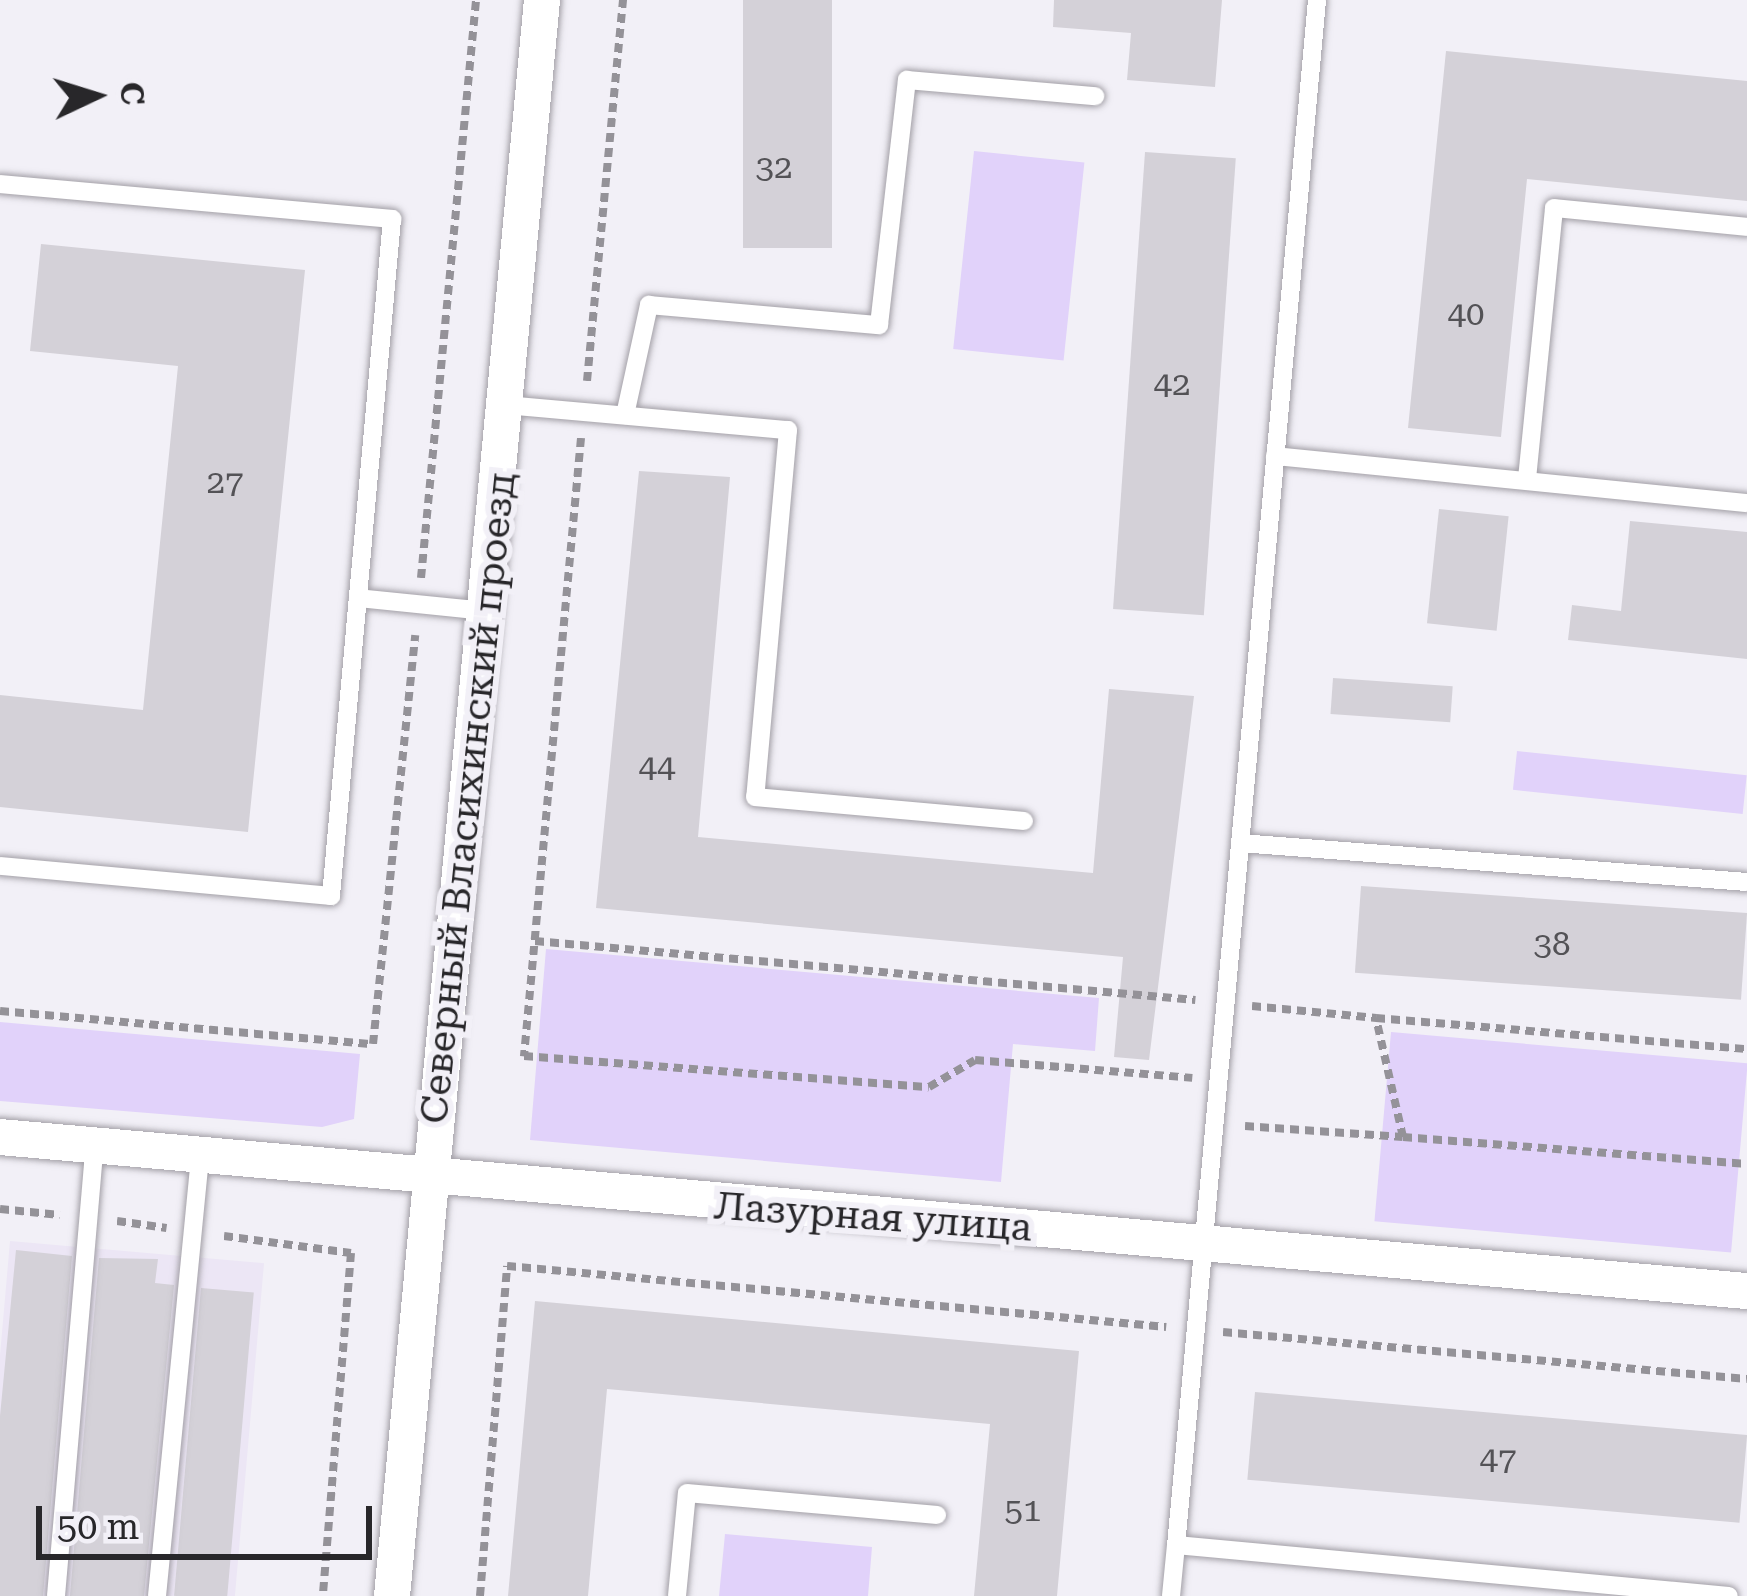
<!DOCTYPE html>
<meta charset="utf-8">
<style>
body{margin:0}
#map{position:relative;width:1747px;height:1596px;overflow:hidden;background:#f2f0f7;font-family:"Roboto Serif",serif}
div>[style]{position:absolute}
.built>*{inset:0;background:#ece6f5;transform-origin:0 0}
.green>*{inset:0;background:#e1d2fa;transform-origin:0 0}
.building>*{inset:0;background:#d4d1d8;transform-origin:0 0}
.path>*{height:8px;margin-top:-4px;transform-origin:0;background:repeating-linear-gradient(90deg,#949298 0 9px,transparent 0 15px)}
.roads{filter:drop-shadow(0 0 3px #a3a0a7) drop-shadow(0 0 3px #a3a0a7)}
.lane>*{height:18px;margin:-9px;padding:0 9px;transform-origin:9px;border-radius:9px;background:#fff}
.street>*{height:36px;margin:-18px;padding:0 18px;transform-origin:18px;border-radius:18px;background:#fff}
span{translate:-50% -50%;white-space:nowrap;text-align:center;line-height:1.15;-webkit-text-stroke:12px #f2f0f7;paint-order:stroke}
.number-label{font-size:33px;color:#535256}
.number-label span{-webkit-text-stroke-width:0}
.street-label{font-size:39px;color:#28272a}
.north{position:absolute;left:36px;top:36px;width:120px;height:120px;-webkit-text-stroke:9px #f2f0f7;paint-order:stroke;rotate:86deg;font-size:33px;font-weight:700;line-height:48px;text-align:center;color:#28272a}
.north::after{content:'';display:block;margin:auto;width:42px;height:54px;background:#28272a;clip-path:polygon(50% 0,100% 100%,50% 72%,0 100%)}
.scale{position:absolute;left:36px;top:1506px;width:336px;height:54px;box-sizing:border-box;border:6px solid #28272a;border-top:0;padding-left:15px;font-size:36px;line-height:42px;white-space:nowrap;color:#28272a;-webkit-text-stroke:9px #f2f0f7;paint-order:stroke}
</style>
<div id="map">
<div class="built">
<div style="left:10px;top:1241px;width:255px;height:355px;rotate:5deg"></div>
</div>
<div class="green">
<div style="left:974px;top:151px;width:111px;height:199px;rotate:6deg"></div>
<div style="left:1517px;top:751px;width:231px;height:39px;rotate:6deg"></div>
<div style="clip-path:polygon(546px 949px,1099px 998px,1095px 1051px,1013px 1044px,1001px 1182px,530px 1140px)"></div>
<div style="clip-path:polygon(0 1022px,360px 1054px,354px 1119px,322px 1127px,0 1101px)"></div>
<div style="left:1391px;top:1032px;width:358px;height:190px;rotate:5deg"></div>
<div style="clip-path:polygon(725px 1534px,872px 1547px,868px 1596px,719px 1596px)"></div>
</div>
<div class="building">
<div style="left:743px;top:0;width:89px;height:248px"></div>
<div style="clip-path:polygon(1054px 0,1222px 0,1215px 87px,1127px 80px,1131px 33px,1053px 27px)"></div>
<div style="clip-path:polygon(1446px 51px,1747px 81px,1747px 201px,1527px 179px,1501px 437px,1408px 428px)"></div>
<div style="left:1145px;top:152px;width:91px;height:458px;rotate:4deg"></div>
<div style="clip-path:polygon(41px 244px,305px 270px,248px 832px,0 807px,0 695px,143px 710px,178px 366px,30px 351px)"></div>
<div style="clip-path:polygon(639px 471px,730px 477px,698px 837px,1093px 873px,1109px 689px,1194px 696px,1149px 1060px,1114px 1057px,1123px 957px,596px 908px)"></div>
<div style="left:1439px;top:509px;width:70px;height:115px;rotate:6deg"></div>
<div style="clip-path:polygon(1630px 521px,1747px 532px,1747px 659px,1568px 640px,1572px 605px,1621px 611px)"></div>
<div style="left:1333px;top:678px;width:120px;height:36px;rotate:4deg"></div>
<div style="left:1361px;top:886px;width:387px;height:87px;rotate:4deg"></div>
<div style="clip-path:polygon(16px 1250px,72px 1256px,43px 1596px,0 1596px,0 1416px)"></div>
<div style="clip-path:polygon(99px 1258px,158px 1259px,155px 1283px,174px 1285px,144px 1596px,70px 1596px)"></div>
<div style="left:201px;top:1288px;width:53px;height:309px;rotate:5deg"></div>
<div style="clip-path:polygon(535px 1301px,1079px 1351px,1057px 1596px,974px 1596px,990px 1424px,607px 1389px,588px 1596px,508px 1596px)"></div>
<div style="left:1255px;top:1392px;width:494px;height:88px;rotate:5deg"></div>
</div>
<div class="path">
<div style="left:587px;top:381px;width:383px;rotate:-84.6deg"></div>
<div style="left:581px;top:438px;width:621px;rotate:95.27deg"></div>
<div style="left:524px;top:1056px;width:406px;rotate:4.4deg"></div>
<div style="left:929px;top:1087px;width:53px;rotate:-30.4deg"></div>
<div style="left:975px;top:1060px;width:218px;rotate:4.7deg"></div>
<div style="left:421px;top:578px;width:581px;rotate:-84.56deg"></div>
<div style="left:535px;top:941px;width:663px;rotate:5.11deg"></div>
<div style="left:1252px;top:1006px;width:125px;rotate:5.5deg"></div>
<div style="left:0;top:1011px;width:374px;rotate:5.1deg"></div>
<div style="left:373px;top:1044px;width:411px;rotate:-84.1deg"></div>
<div style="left:1245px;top:1126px;width:158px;rotate:4deg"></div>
<div style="left:1403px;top:1137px;width:122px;rotate:-102.8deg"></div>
<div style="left:1376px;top:1018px;width:372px;rotate:4.8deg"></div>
<div style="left:1403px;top:1137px;width:345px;rotate:4.5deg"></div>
<div style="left:0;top:1209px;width:60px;rotate:5.7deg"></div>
<div style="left:117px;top:1221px;width:50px;rotate:8deg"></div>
<div style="left:224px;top:1236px;width:128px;rotate:7.6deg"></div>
<div style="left:351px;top:1253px;width:344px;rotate:94.7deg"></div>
<div style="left:1223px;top:1332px;width:526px;rotate:5.13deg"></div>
<div style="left:480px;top:1596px;width:331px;rotate:-85.3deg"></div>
<div style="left:507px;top:1266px;width:662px;rotate:5.29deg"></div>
</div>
<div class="roads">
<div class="lane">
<div style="left:1317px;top:0;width:1551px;rotate:95.21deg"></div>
<div style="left:1176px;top:1545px;width:555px;rotate:5.27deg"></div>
<div style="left:0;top:184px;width:394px;rotate:5.1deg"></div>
<div style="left:392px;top:219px;width:680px;rotate:95.15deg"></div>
<div style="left:331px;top:896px;width:332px;rotate:-174.8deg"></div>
<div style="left:506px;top:405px;width:283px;rotate:5.1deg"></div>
<div style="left:788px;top:430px;width:368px;rotate:95.1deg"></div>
<div style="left:755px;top:797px;width:270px;rotate:5.1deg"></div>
<div style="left:625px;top:415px;width:113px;rotate:-77.7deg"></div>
<div style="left:649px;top:305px;width:231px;rotate:5deg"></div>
<div style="left:879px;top:325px;width:247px;rotate:-83.5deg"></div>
<div style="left:907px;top:80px;width:189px;rotate:4.9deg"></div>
<div style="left:1275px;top:456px;width:474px;rotate:5.7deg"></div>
<div style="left:1527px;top:479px;width:272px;rotate:-84.3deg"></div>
<div style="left:1554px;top:208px;width:194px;rotate:5.6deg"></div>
<div style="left:358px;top:598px;width:129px;rotate:5.8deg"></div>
<div style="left:1240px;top:843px;width:508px;rotate:4.4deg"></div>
<div style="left:56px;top:1596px;width:454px;rotate:-85.1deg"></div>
<div style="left:157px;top:1596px;width:443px;rotate:-84.4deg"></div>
<div style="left:677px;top:1596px;width:103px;rotate:-84.5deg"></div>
<div style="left:687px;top:1493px;width:251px;rotate:5deg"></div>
<div style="left:1171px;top:1596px;width:51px;rotate:-84.4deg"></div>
</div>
<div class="street">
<div style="left:0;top:1137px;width:1754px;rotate:5.04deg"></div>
<div style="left:392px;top:1596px;width:1603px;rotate:-84.63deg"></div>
</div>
</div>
<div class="number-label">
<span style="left:774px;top:167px">32</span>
<span style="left:1466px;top:314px">40</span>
<span style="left:1172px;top:384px">42</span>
<span style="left:225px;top:482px">27</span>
<span style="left:657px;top:767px">44</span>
<span style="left:1552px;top:944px">38</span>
<span style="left:1498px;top:1459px">47</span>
<span style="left:1023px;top:1510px">51</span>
</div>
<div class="street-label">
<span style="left:468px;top:798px;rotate:-84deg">Северный Власихинский проезд</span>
<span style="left:873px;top:1217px;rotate:4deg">Лазурная улица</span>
</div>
<div class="north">С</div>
<div class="scale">50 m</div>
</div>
